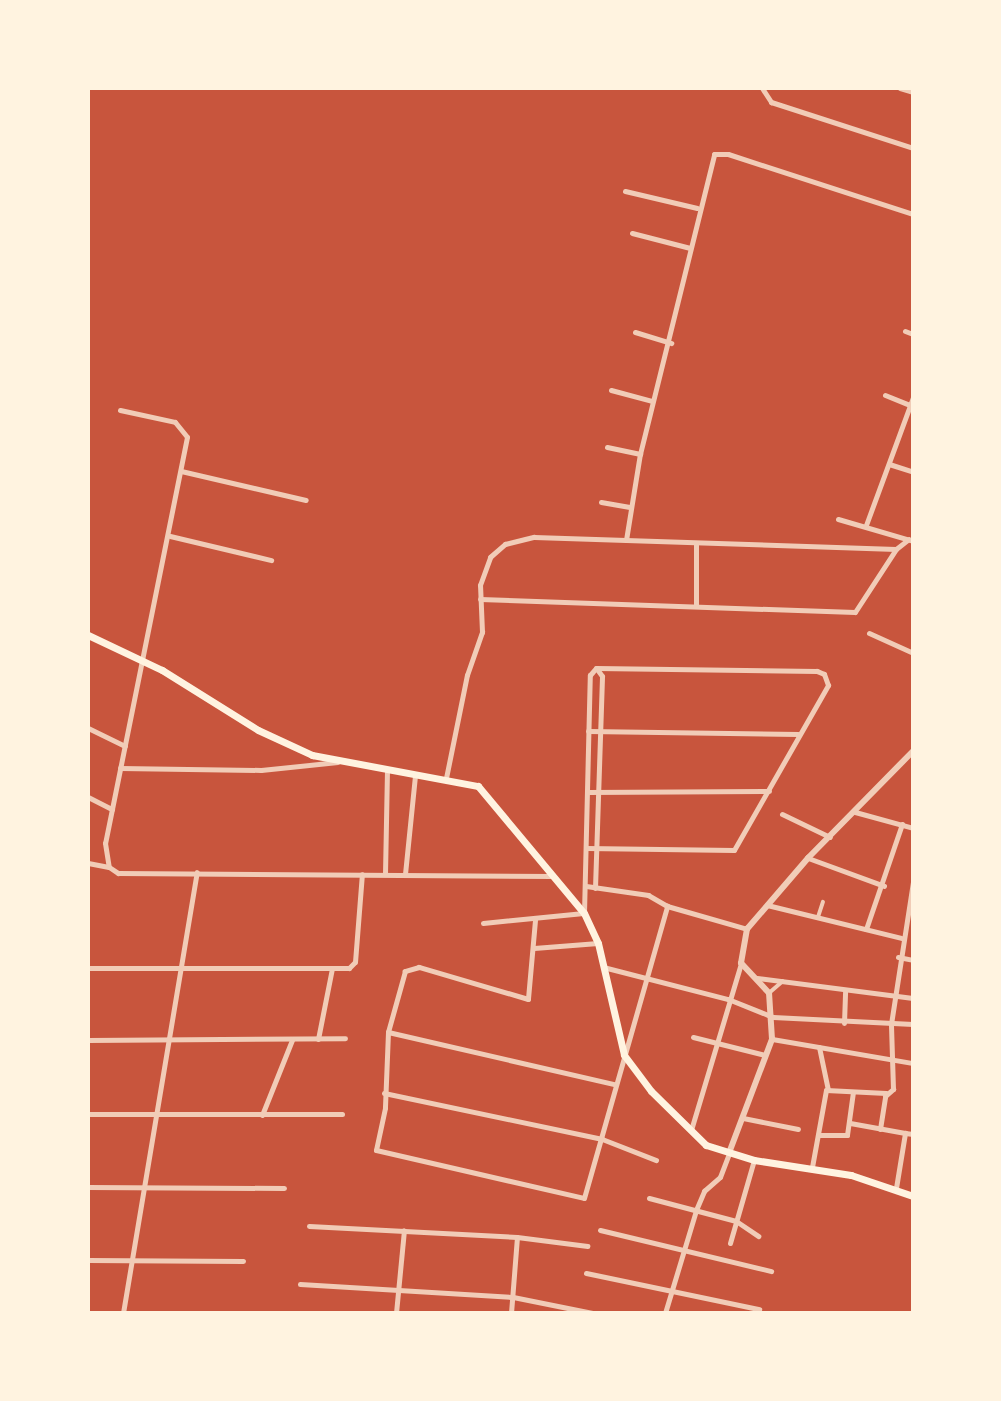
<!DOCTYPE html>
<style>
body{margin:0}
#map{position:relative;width:1001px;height:1401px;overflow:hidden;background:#c8553d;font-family:Georgia,serif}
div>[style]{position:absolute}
.pedestrian>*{height:4px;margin:-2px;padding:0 2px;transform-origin:2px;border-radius:2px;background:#f1ccb7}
.minor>*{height:5px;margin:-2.5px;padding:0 2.5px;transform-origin:2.5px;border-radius:2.5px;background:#f1ccb7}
.tertiary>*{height:6px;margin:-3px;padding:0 3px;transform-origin:3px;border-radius:3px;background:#f1ccb7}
.secondary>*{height:7px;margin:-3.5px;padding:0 3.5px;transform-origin:3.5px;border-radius:3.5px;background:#fff3e0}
span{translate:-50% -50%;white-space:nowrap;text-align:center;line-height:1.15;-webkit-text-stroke:8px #fff3e0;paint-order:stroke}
.frame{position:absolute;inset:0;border:90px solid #fff3e0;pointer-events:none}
</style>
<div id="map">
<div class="pedestrian">
<div style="left:818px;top:917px;width:16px;rotate:-72deg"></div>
<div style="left:769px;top:993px;width:18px;rotate:-41deg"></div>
</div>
<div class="minor">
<div style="left:762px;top:88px;width:17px;rotate:57deg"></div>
<div style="left:771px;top:102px;width:149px;rotate:17.9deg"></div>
<div style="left:900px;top:88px;width:14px;rotate:17deg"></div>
<div style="left:625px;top:191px;width:74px;rotate:13.3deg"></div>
<div style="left:632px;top:233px;width:60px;rotate:14.5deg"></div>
<div style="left:905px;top:331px;width:9px;rotate:21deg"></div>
<div style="left:635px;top:332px;width:38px;rotate:17deg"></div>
<div style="left:611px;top:390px;width:42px;rotate:15deg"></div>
<div style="left:885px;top:395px;width:27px;rotate:22deg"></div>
<div style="left:120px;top:410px;width:56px;rotate:12.3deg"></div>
<div style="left:175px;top:422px;width:19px;rotate:51deg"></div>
<div style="left:187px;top:437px;width:414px;rotate:101.4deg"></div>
<div style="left:105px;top:843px;width:24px;rotate:81deg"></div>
<div style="left:109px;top:867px;width:11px;rotate:34deg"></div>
<div style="left:118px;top:873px;width:434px;rotate:0.4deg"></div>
<div style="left:607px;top:447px;width:34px;rotate:12deg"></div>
<div style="left:889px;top:464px;width:25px;rotate:18deg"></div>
<div style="left:181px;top:471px;width:128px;rotate:13.1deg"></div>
<div style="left:601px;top:502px;width:29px;rotate:10deg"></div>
<div style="left:838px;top:519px;width:78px;rotate:16.3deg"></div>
<div style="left:866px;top:525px;width:136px;rotate:-69.8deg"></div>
<div style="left:170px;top:536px;width:104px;rotate:13.4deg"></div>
<div style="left:626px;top:540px;width:87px;rotate:-80.8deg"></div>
<div style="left:640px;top:454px;width:309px;rotate:-76.1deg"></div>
<div style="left:714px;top:154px;width:14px"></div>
<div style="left:728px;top:154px;width:194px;rotate:18deg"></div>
<div style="left:696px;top:544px;width:62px;rotate:90deg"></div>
<div style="left:480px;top:599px;width:375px;rotate:2deg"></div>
<div style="left:855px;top:612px;width:75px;rotate:-56.9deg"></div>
<div style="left:869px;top:633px;width:48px;rotate:24.4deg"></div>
<div style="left:88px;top:728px;width:41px;rotate:25.9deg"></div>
<div style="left:588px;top:731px;width:210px;rotate:0.8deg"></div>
<div style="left:120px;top:768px;width:141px;rotate:0.8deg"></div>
<div style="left:261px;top:770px;width:77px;rotate:-5.9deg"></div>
<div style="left:446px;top:778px;width:105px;rotate:-78.5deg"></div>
<div style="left:467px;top:675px;width:46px;rotate:-70.8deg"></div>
<div style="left:482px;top:632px;width:47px;rotate:-92.4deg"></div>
<div style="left:480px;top:585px;width:30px;rotate:-70deg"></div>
<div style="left:490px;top:557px;width:20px;rotate:-41deg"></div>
<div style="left:505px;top:544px;width:30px;rotate:-14deg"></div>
<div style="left:534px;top:537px;width:362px;rotate:1.9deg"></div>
<div style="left:896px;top:549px;width:16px;rotate:-38deg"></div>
<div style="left:587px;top:792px;width:182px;rotate:-0.3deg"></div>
<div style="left:88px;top:797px;width:27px;rotate:27deg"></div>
<div style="left:855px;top:812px;width:60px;rotate:15.4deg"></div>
<div style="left:782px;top:814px;width:53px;rotate:25.6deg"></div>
<div style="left:586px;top:848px;width:148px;rotate:0.8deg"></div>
<div style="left:734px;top:850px;width:190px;rotate:-60.3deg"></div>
<div style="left:828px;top:685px;width:12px;rotate:-110deg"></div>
<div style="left:824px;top:674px;width:8px;rotate:-157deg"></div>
<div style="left:817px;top:671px;width:221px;rotate:-179.2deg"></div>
<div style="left:808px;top:858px;width:81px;rotate:20.2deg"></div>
<div style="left:88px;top:863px;width:21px;rotate:11deg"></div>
<div style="left:385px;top:874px;width:102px;rotate:-88.9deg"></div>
<div style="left:405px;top:874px;width:99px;rotate:-84.2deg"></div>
<div style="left:586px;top:886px;width:63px;rotate:8.3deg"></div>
<div style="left:648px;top:895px;width:22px;rotate:30deg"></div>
<div style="left:667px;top:906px;width:83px;rotate:16deg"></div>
<div style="left:595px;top:888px;width:212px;rotate:-88.1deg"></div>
<div style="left:602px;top:676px;width:9px;rotate:-126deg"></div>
<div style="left:767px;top:905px;width:138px;rotate:13.8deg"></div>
<div style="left:535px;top:920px;width:79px;rotate:95.1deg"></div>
<div style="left:528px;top:999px;width:114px;rotate:-163.6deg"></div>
<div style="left:419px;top:967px;width:15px;rotate:164deg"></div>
<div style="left:405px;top:971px;width:63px;rotate:105.6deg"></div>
<div style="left:388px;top:1032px;width:76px;rotate:92.3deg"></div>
<div style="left:385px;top:1108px;width:43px;rotate:102.1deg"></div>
<div style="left:376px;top:1150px;width:213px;rotate:13deg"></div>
<div style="left:584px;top:1198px;width:304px;rotate:-74.1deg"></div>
<div style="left:483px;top:923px;width:101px;rotate:-5.7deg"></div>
<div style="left:584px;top:913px;width:238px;rotate:-88.6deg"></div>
<div style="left:590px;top:675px;width:9px;rotate:-49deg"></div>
<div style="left:866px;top:929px;width:111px;rotate:-71.1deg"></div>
<div style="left:534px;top:948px;width:64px;rotate:-4.5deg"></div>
<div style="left:898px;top:957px;width:15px;rotate:11deg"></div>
<div style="left:603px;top:967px;width:129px;rotate:14.4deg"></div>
<div style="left:728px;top:999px;width:48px;rotate:21.8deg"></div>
<div style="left:773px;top:1017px;width:140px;rotate:2.9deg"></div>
<div style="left:88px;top:968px;width:261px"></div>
<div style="left:349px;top:968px;width:8px;rotate:-45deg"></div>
<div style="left:355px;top:962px;width:88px;rotate:-85.5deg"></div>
<div style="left:757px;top:978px;width:157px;rotate:7.3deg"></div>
<div style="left:844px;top:1023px;width:33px;rotate:-88deg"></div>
<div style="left:388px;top:1032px;width:232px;rotate:13deg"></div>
<div style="left:693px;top:1037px;width:74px;rotate:14deg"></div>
<div style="left:318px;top:1039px;width:72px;rotate:-78.8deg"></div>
<div style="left:772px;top:1039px;width:143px;rotate:9.7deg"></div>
<div style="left:88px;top:1040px;width:257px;rotate:-0.4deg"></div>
<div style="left:819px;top:1047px;width:44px;rotate:78.2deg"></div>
<div style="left:384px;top:1093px;width:223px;rotate:11.9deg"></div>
<div style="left:602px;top:1139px;width:58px;rotate:21.3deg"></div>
<div style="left:88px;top:1114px;width:254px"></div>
<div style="left:262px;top:1115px;width:81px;rotate:-68.2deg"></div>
<div style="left:743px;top:1118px;width:56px;rotate:11.3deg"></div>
<div style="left:850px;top:1123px;width:56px;rotate:10.3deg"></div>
<div style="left:880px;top:1129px;width:33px;rotate:-81deg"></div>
<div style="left:885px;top:1096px;width:11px;rotate:-41deg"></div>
<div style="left:893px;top:1089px;width:65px;rotate:-91.8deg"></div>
<div style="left:891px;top:1024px;width:144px;rotate:-81.2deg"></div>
<div style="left:691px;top:1130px;width:174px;rotate:-73.3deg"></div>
<div style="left:818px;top:1135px;width:29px"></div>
<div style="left:847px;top:1135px;width:43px;rotate:-82.1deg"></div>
<div style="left:812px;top:1167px;width:78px;rotate:-79.7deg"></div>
<div style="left:826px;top:1090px;width:60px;rotate:2.9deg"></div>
<div style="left:88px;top:1187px;width:196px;rotate:0.3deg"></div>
<div style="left:896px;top:1188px;width:56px;rotate:-80.7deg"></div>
<div style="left:905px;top:1133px;width:8px;rotate:7deg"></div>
<div style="left:649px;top:1198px;width:90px;rotate:14.8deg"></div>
<div style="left:736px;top:1221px;width:27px;rotate:34deg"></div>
<div style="left:309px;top:1226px;width:208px;rotate:3deg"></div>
<div style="left:517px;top:1237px;width:71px;rotate:7.3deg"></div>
<div style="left:600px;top:1230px;width:176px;rotate:13.5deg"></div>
<div style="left:730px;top:1243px;width:86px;rotate:-73.9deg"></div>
<div style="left:88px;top:1260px;width:155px;rotate:0.4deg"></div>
<div style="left:586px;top:1273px;width:177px;rotate:11.8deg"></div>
<div style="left:300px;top:1284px;width:213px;rotate:3.5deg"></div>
<div style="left:513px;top:1297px;width:81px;rotate:11.4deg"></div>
<div style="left:123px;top:1313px;width:447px;rotate:-80.5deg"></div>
<div style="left:396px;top:1313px;width:83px;rotate:-84.5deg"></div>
<div style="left:511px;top:1313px;width:76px;rotate:-85.5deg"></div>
<div style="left:665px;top:1313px;width:108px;rotate:-73.2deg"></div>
<div style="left:696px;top:1210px;width:21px;rotate:-67deg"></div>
<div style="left:704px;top:1191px;width:21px;rotate:-41deg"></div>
<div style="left:720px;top:1177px;width:26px;rotate:-69deg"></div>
</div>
<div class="tertiary">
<div style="left:729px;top:1153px;width:122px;rotate:-69.3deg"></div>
<div style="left:772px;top:1039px;width:46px;rotate:-93.7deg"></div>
<div style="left:769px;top:993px;width:41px;rotate:-133deg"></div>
<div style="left:741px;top:963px;width:35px;rotate:-80deg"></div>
<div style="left:747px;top:929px;width:94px;rotate:-49.3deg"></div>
<div style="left:808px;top:858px;width:150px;rotate:-45.5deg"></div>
</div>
<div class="secondary">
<div style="left:88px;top:635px;width:82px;rotate:25.3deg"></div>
<div style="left:162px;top:670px;width:113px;rotate:32deg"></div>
<div style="left:258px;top:730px;width:60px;rotate:24.8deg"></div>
<div style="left:312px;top:755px;width:169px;rotate:10.6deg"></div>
<div style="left:478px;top:786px;width:165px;rotate:50.2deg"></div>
<div style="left:584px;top:913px;width:33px;rotate:65deg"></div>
<div style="left:598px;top:943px;width:115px;rotate:76.9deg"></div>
<div style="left:624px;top:1055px;width:45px;rotate:53.1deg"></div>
<div style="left:651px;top:1091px;width:77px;rotate:44.5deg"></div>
<div style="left:706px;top:1145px;width:50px;rotate:17.4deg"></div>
<div style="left:754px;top:1160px;width:98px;rotate:8.8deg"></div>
<div style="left:851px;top:1175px;width:65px;rotate:18.7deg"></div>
</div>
<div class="frame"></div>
</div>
